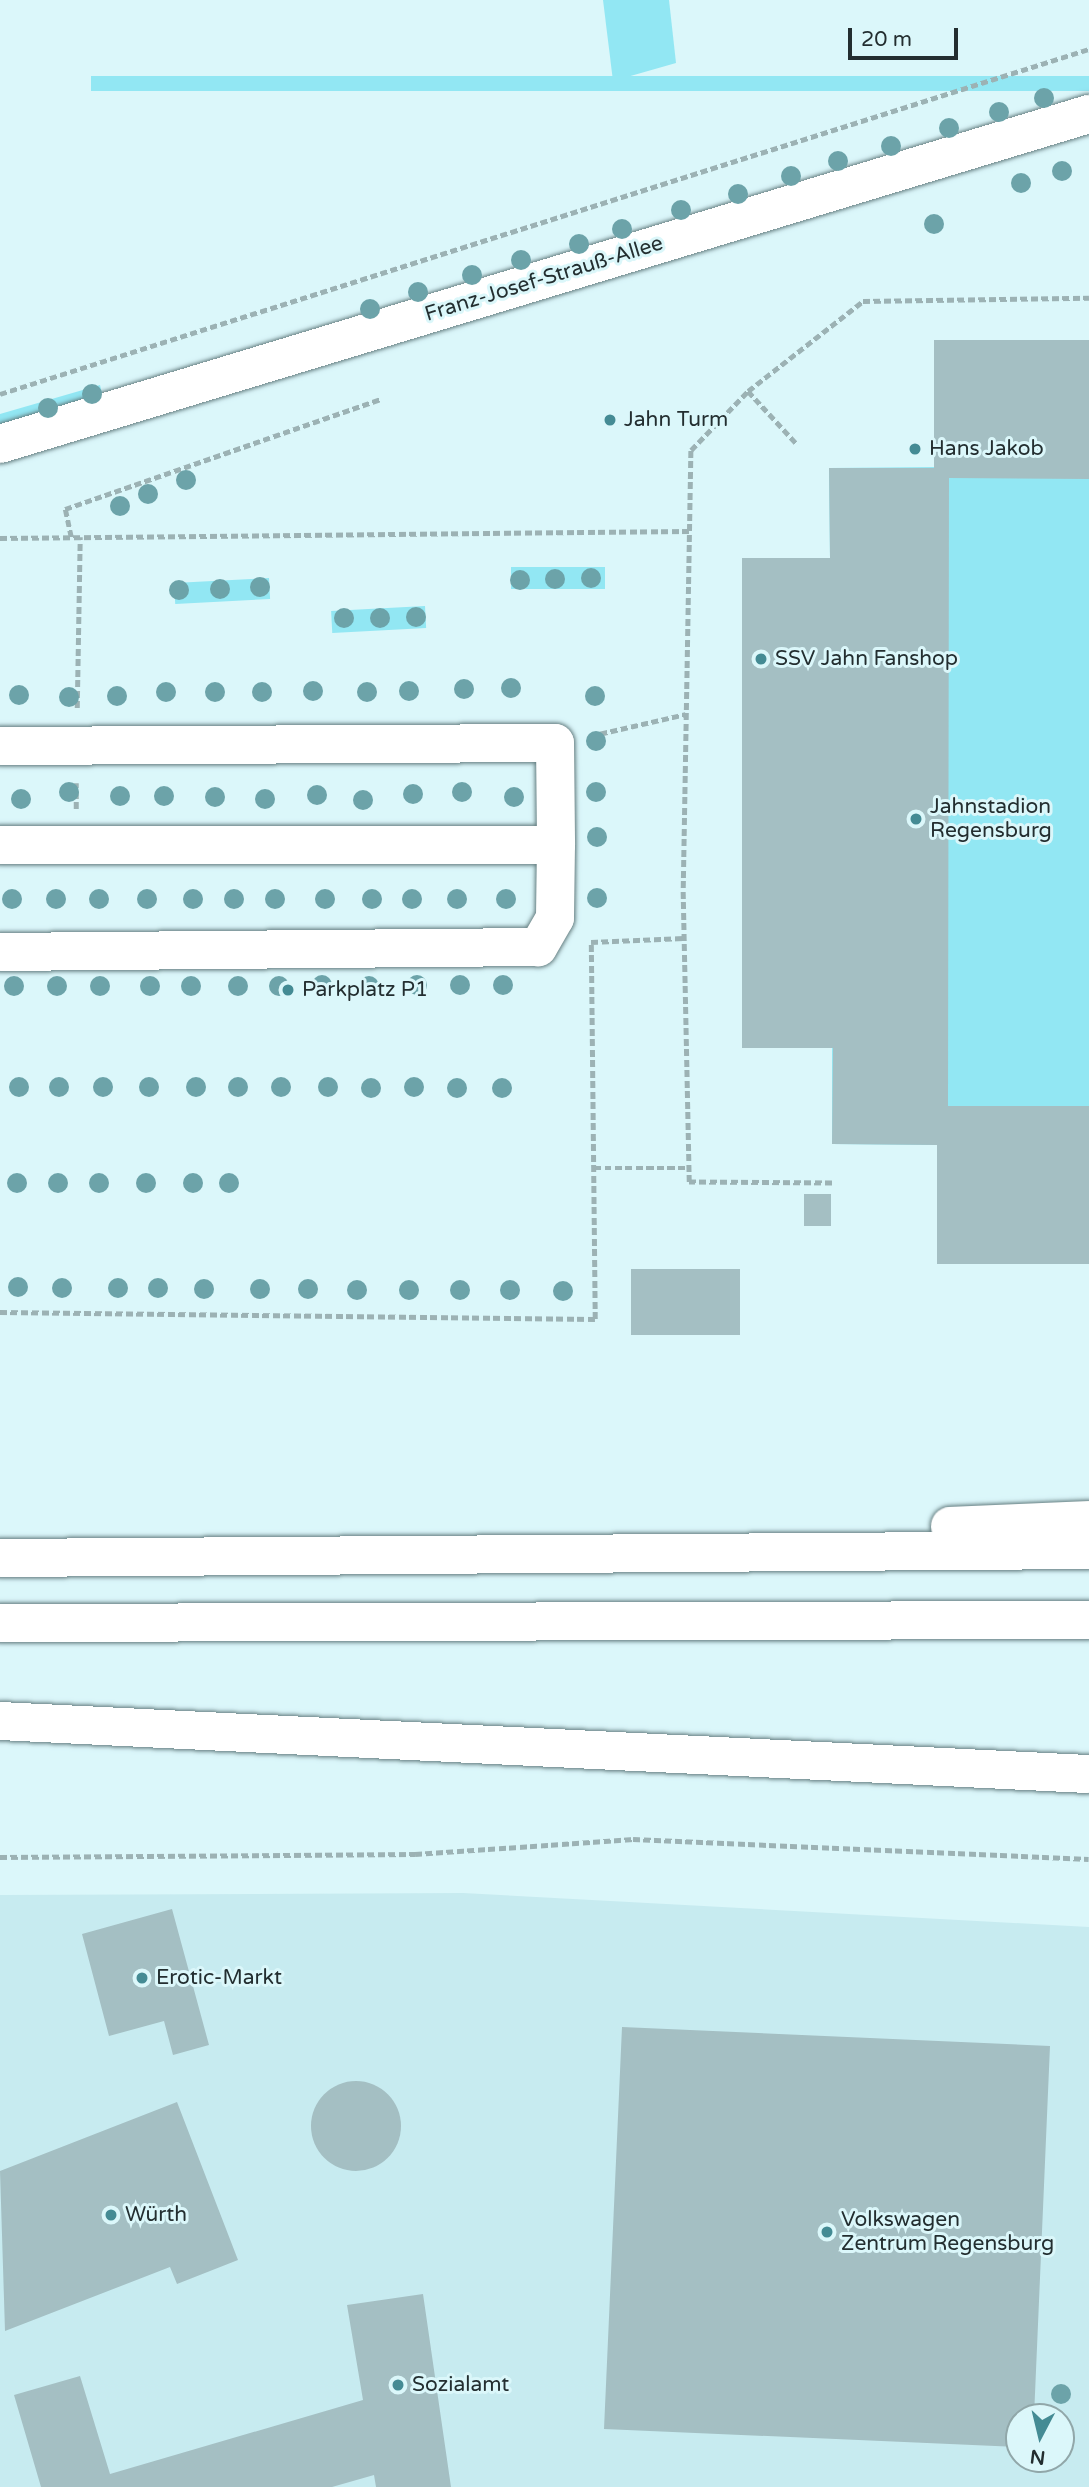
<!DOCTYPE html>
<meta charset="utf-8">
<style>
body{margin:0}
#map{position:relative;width:1089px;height:2487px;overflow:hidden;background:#dbf7fa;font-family:"Varela Round",sans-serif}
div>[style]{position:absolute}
.built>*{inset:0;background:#c7ebf0}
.green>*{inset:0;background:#92e7f3;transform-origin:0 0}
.building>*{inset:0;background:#a4bfc3;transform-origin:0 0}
.round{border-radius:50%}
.path>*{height:4.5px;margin-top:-2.25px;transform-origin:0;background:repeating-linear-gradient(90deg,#9cb2b4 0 7px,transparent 0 10.5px)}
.roads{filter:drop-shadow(0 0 2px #667f82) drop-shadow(0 0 2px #667f82)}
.minor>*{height:38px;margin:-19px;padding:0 19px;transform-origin:19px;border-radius:19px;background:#fff}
.highway>*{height:38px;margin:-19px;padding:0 19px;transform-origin:19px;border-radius:19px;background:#fff}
.trees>*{width:20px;height:20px;margin:-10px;border-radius:50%;background:#6ca3a9}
.dots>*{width:19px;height:19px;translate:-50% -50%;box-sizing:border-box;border:4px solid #dbf7fa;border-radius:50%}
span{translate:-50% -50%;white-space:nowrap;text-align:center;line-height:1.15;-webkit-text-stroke:6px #dbf7fa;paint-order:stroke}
.street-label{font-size:21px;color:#232e30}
.poi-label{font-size:21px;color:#232e30}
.left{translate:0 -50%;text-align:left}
.north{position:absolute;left:1005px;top:2403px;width:70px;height:70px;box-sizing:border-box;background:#dbf7fa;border:2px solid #91a7a9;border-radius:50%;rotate:187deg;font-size:19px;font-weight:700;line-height:28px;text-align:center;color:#232e30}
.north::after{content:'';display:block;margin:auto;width:24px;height:32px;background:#448b94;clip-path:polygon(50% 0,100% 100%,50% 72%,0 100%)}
.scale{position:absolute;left:848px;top:28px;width:110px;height:32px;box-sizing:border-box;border:4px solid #232e30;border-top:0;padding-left:9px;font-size:21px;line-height:24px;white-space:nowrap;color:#232e30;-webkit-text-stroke:5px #dbf7fa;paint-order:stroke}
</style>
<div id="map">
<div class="built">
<div style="clip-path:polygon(evenodd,463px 1893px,1089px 1927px,1089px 2487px,0 2487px,0 1895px,463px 1893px,1019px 2417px,1061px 2417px,1061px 2459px,1019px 2459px,1019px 2417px)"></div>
</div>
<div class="green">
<div style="clip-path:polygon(603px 0,669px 0,676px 63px,613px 81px)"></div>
<div style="left:1089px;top:76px;width:15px;height:998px;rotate:90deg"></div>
<div style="clip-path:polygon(934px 340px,1089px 340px,1089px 1264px,937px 1264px,937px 1145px,832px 1144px,832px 1048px,742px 1048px,742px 558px,830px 558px,829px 468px,934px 467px)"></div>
<div style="clip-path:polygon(100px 385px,103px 397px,0 430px,0 414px)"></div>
<div style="left:605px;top:567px;width:22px;height:94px;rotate:90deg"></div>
<div style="left:269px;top:578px;width:21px;height:95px;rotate:87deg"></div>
<div style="left:425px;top:606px;width:22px;height:94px;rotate:87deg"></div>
</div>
<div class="building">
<div style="clip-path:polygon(934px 340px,1089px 340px,1089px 479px,949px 478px,948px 1106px,1089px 1106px,1089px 1264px,937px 1264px,937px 1145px,832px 1144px,833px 1048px,742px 1048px,742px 558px,830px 558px,829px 468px,934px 468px)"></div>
<div style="left:804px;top:1194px;width:27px;height:32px"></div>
<div style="left:631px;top:1269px;width:109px;height:66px"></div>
<div style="clip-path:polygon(172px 1909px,209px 2045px,173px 2055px,164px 2021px,109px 2036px,82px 1934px)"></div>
<div style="clip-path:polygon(622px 2027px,1050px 2046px,1034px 2417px,1019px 2417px,1019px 2447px,604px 2429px)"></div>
<div class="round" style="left:311px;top:2081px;width:90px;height:90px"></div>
<div style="clip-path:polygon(177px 2102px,238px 2260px,177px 2284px,170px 2267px,5px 2331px,0 2171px)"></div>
<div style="clip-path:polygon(423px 2294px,451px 2487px,376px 2487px,374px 2475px,332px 2487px,41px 2487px,14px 2395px,80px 2376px,110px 2474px,363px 2400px,347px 2305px)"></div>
</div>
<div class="path">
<div style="left:748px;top:391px;width:71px;rotate:47.3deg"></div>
<div style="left:0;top:394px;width:1142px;rotate:-17.58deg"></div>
<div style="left:71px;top:537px;width:29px;rotate:-102deg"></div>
<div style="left:65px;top:509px;width:334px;rotate:-19.2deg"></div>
<div style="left:0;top:538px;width:689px;rotate:-0.58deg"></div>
<div style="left:77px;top:708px;width:171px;rotate:-89deg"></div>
<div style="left:590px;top:736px;width:98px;rotate:-12.9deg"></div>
<div style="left:76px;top:809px;width:26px;rotate:-90deg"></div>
<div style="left:594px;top:1168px;width:95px"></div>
<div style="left:832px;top:1183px;width:143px;rotate:-179.6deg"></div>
<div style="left:689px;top:1182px;width:294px;rotate:-91.2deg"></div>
<div style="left:683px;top:888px;width:438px;rotate:-89deg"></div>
<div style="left:691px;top:450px;width:82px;rotate:-46deg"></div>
<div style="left:748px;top:391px;width:146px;rotate:-38deg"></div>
<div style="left:863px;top:301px;width:226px;rotate:-0.8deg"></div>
<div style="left:0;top:1312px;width:595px;rotate:0.67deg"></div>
<div style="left:595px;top:1319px;width:377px;rotate:-90.6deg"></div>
<div style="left:591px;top:942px;width:93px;rotate:-2.5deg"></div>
<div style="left:0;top:1857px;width:415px;rotate:-0.4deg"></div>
<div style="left:415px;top:1854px;width:219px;rotate:-3.9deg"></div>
<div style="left:633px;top:1839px;width:456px;rotate:2.5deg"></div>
</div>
<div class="roads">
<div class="minor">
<div style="left:0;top:444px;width:1138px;rotate:-16.86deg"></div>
<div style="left:0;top:746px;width:555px;rotate:-0.31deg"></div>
<div style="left:555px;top:743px;width:102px;rotate:89.4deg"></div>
<div style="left:556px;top:845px;width:73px;rotate:90.8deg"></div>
<div style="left:555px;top:918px;width:34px;rotate:120deg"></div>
<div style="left:538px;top:947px;width:538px;rotate:179.47deg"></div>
<div style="left:0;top:845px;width:556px"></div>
</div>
<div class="highway">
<div style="left:950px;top:1526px;width:139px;rotate:-2.5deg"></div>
<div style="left:0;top:1558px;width:1089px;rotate:-0.42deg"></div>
<div style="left:0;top:1623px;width:1089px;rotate:-0.16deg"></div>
<div style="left:0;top:1721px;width:1090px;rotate:2.79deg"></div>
</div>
</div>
<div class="trees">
<div style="left:1044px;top:98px"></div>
<div style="left:999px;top:112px"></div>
<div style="left:949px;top:128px"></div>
<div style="left:891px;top:146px"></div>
<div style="left:838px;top:161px"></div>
<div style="left:1062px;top:171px"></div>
<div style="left:791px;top:176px"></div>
<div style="left:1021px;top:183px"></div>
<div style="left:738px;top:194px"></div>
<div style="left:681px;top:210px"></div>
<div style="left:934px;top:224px"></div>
<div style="left:622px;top:229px"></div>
<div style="left:579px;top:244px"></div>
<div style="left:521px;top:260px"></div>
<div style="left:472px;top:275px"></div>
<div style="left:418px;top:292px"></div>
<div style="left:370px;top:309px"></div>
<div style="left:92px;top:394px"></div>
<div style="left:48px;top:408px"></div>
<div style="left:186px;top:480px"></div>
<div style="left:148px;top:494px"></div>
<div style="left:120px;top:506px"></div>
<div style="left:591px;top:578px"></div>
<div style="left:555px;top:579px"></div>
<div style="left:520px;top:580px"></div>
<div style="left:260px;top:587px"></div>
<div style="left:220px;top:589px"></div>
<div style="left:179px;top:590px"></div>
<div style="left:416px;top:617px"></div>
<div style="left:344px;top:618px"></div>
<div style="left:380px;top:618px"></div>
<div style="left:511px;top:688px"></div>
<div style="left:464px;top:689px"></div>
<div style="left:313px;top:691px"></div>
<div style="left:409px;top:691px"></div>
<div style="left:166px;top:692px"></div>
<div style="left:215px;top:692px"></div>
<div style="left:262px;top:692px"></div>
<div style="left:367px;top:692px"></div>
<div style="left:19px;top:695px"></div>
<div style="left:117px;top:696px"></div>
<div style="left:595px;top:696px"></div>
<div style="left:69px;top:697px"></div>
<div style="left:596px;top:741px"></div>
<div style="left:69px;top:792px"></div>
<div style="left:462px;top:792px"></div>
<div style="left:596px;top:792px"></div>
<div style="left:413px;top:794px"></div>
<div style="left:317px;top:795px"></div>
<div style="left:120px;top:796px"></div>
<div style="left:164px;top:796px"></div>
<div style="left:215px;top:797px"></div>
<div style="left:514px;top:797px"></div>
<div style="left:21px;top:799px"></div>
<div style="left:265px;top:799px"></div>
<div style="left:363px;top:800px"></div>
<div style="left:597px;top:837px"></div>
<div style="left:597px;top:898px"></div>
<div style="left:12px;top:899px"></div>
<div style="left:56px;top:899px"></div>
<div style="left:99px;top:899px"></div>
<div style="left:147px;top:899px"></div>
<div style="left:193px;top:899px"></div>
<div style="left:234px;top:899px"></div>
<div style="left:275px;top:899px"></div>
<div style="left:325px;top:899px"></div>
<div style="left:372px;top:899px"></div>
<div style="left:412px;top:899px"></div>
<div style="left:457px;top:899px"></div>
<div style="left:506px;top:899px"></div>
<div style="left:322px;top:985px"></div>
<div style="left:417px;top:985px"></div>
<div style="left:460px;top:985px"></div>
<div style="left:503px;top:985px"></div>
<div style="left:14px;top:986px"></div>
<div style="left:57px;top:986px"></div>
<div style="left:100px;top:986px"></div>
<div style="left:150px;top:986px"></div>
<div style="left:191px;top:986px"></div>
<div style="left:238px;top:986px"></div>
<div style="left:279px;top:986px"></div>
<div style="left:369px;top:986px"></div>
<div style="left:19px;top:1087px"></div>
<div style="left:59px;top:1087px"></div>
<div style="left:103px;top:1087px"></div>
<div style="left:149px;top:1087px"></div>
<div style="left:196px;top:1087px"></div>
<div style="left:238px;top:1087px"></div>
<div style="left:281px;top:1087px"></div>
<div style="left:328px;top:1087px"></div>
<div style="left:414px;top:1087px"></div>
<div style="left:371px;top:1088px"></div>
<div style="left:457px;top:1088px"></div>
<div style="left:502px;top:1088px"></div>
<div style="left:17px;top:1183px"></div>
<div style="left:58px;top:1183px"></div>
<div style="left:99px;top:1183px"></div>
<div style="left:146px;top:1183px"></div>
<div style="left:193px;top:1183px"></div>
<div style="left:229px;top:1183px"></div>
<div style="left:18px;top:1287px"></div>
<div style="left:62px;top:1288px"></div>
<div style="left:118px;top:1288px"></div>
<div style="left:158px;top:1288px"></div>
<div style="left:204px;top:1289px"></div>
<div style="left:260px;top:1289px"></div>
<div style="left:308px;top:1289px"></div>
<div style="left:357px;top:1290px"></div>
<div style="left:409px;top:1290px"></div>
<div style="left:460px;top:1290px"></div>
<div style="left:510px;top:1290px"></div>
<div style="left:563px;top:1291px"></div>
<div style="left:1061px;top:2394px"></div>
</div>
<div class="dots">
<div style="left:610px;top:420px;background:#448b94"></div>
<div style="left:915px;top:449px;background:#448b94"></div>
<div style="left:761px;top:659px;background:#448b94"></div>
<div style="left:916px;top:819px;background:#448b94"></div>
<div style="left:288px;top:990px;background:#448b94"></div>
<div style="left:142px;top:1978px;background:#448b94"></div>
<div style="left:111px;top:2215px;background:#448b94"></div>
<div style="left:827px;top:2232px;background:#448b94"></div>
<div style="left:398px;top:2385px;background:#448b94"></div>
</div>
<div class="street-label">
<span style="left:544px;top:279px;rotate:-17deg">Franz-Josef-Strauß-Allee</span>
</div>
<div class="poi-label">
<span class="left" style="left:624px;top:420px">Jahn Turm</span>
<span class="left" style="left:929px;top:449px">Hans Jakob</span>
<span class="left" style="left:775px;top:659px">SSV Jahn Fanshop</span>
<span class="left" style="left:930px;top:819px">Jahnstadion<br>Regensburg</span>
<span class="left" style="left:302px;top:990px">Parkplatz P1</span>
<span class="left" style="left:156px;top:1978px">Erotic-Markt</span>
<span class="left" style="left:125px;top:2215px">Würth</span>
<span class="left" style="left:841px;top:2232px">Volkswagen<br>Zentrum Regensburg</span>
<span class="left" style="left:412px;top:2385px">Sozialamt</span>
</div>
<div class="north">N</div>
<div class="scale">20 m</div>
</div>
